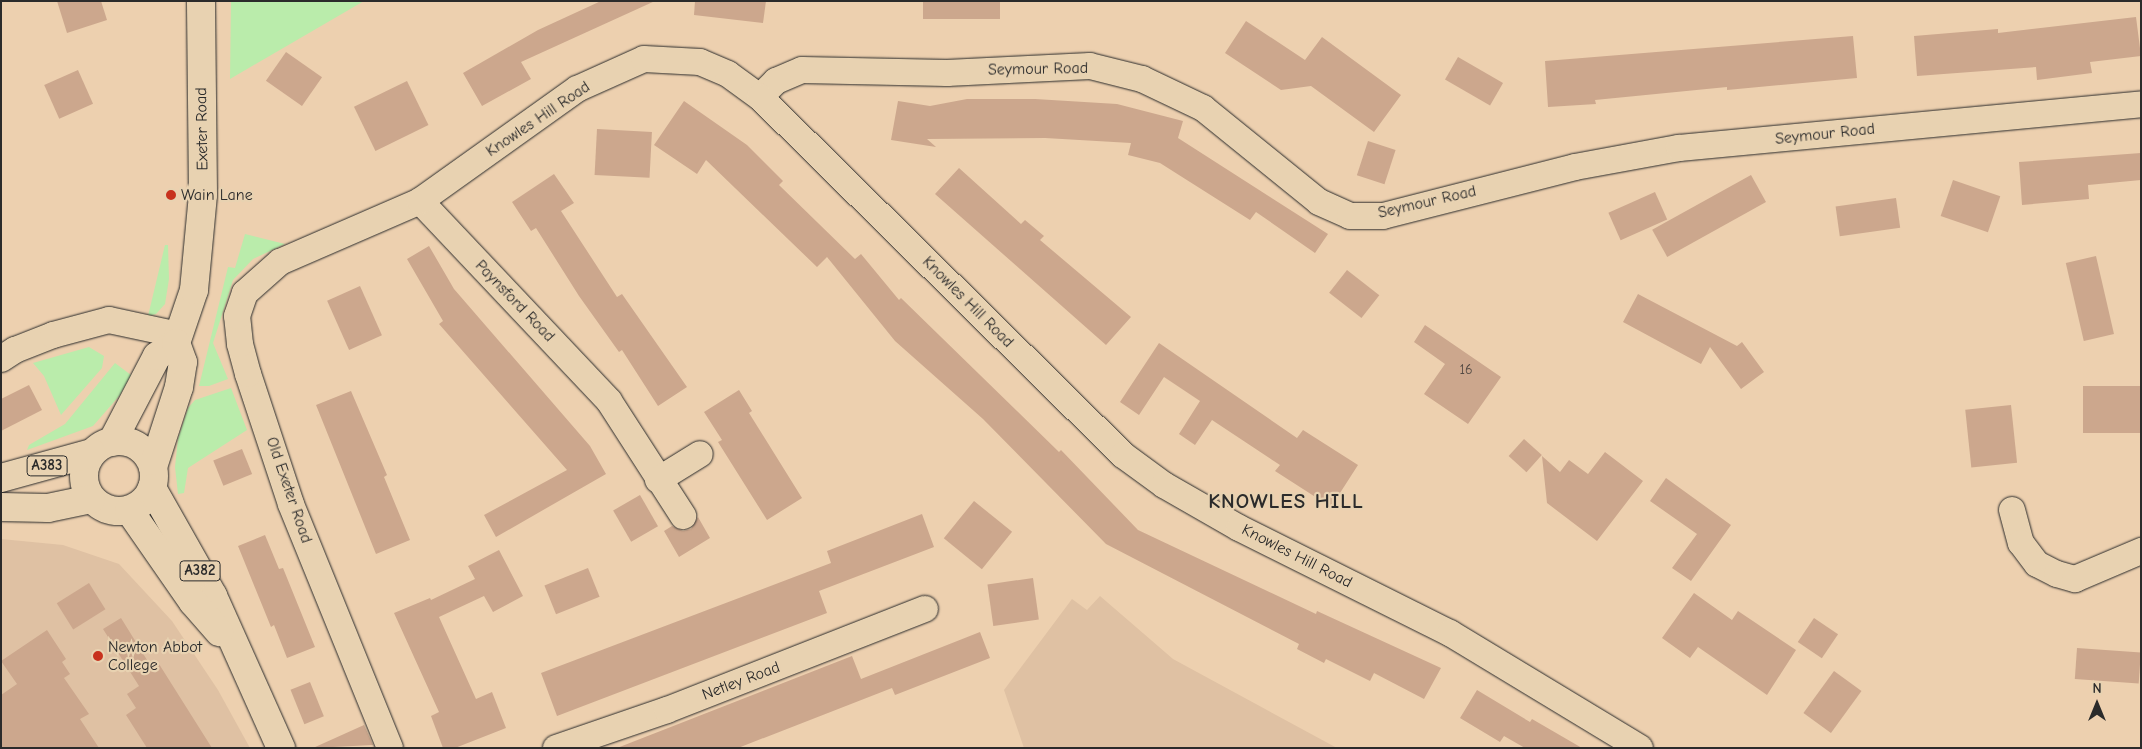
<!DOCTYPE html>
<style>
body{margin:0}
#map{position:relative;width:2142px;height:749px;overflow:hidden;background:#edd0af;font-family:"Comic Neue",sans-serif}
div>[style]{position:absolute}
.built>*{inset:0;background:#dfc1a3}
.green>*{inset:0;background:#baecab}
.building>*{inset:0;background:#cca78d;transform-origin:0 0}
.roads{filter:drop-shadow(0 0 1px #2b2b2b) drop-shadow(0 0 1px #2b2b2b)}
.street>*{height:26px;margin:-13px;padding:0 13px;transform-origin:13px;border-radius:13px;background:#e8d2b1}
.primary>*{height:28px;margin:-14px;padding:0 14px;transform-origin:14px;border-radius:14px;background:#e8d2b1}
.primary>.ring{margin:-14px;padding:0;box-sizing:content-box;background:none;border:28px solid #e8d2b1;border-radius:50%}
.dots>*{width:14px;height:14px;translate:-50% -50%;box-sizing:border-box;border:2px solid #e8d2b1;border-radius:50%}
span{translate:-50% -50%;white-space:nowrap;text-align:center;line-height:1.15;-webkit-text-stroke:4.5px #e8d2b1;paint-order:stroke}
.number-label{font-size:14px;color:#534a44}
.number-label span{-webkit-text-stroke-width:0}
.shield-label span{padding:1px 4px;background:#e8d2b1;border:1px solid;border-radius:4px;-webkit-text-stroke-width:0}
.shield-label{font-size:15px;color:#2b2b2b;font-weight:700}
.street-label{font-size:16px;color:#2b2b2b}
.poi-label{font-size:16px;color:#2b2b2b}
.left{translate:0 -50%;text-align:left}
.district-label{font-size:21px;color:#2b2b2b;font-weight:700;letter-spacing:1px}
.frame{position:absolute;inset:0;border:2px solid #2b2b2b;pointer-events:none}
.north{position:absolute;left:2072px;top:679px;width:50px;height:50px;-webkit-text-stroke:4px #e8d2b1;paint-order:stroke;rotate:0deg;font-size:14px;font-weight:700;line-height:20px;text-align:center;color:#2b2b2b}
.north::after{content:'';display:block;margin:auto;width:18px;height:22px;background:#2b2b2b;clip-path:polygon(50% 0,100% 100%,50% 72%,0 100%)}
</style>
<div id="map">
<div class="built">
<div style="clip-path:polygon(1px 539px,63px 545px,119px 564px,172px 621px,218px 690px,250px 748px,1px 748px)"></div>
<div style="clip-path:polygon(1100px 596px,1173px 659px,1337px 748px,1024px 748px,1004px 690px,1072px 599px,1087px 610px)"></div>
</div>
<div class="green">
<div style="clip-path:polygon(231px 1px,364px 1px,230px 79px)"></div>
<div style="clip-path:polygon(245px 234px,285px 244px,253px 259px,233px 280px,213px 343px,228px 379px,209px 386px,199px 386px,228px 267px,235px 268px)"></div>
<div style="clip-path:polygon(165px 245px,168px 245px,169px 279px,165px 304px,156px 314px,148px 316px)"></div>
<div style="clip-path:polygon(89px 347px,104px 356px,102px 368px,61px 415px,44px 376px,33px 363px)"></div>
<div style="clip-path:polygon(115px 363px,131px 375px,120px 395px,93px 426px,27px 450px,29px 445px,65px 424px)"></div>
<div style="clip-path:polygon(231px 388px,247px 430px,188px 468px,184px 493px,178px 494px,175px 467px,178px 439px,188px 408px,195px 400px)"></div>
</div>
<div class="building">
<div style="clip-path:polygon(57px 1px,101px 1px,107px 20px,67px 33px)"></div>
<div style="clip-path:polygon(601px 1px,655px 1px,521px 62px,531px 79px,482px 106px,463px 73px,538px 30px)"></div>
<div style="clip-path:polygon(695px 1px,766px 1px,763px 23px,694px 15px)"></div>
<div style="left:923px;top:1px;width:77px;height:18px"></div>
<div style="clip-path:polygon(2136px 17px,2141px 56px,2090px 62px,2092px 73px,2037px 80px,2036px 67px,1917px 76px,1914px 36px,1998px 29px,1998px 33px)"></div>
<div style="clip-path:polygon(1246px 21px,1305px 60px,1322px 37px,1401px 95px,1374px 132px,1311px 86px,1281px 90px,1225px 53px)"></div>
<div style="clip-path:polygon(1853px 36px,1857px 78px,1727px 90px,1727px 87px,1595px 100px,1596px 104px,1548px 107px,1545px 61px)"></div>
<div style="left:286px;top:52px;width:44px;height:35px;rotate:35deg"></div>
<div style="left:1458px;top:57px;width:52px;height:26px;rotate:30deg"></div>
<div style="left:78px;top:70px;width:37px;height:37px;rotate:66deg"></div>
<div style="left:407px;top:81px;width:49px;height:59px;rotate:64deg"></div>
<div style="clip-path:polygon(967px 99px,1035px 99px,1117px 104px,1183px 121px,1178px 138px,1328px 234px,1315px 253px,1256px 212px,1250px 220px,1160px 163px,1128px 155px,1131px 143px,1045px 138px,927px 139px,936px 147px,891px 140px,898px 101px,930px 106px)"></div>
<div style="clip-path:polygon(684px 101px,747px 145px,783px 181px,779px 185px,855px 259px,861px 254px,899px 300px,901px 298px,1059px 452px,1061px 450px,1138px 530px,1316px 614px,1317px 611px,1441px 668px,1424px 699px,1374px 673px,1370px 681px,1326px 659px,1324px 663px,1297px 649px,1299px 644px,1106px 544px,983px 419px,895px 341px,827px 257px,817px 267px,706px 160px,697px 174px,654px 145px)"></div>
<div style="left:597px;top:129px;width:55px;height:46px;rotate:3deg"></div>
<div style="left:1368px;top:141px;width:29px;height:36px;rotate:18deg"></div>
<div style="clip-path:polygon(2141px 153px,2141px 180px,2088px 185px,2089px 199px,2022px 205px,2019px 162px)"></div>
<div style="clip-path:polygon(959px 168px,1021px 224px,1025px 220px,1044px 236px,1040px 240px,1131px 317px,1106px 345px,935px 194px)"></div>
<div style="clip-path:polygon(554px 174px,574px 203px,561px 211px,617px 297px,622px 294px,687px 387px,658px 406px,622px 350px,619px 352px,579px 296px,536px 228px,531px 231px,512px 202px)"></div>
<div style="left:1751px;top:175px;width:31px;height:113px;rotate:61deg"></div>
<div style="left:1953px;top:180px;width:50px;height:38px;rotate:19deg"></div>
<div style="left:1655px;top:192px;width:30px;height:51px;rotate:66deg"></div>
<div style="left:1896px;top:198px;width:30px;height:61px;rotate:82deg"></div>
<div style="clip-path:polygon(429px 246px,454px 289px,590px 446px,606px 474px,496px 537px,484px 515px,567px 470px,439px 324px,443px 321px,407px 259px)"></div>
<div style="left:2096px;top:256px;width:80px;height:31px;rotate:77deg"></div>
<div style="left:1347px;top:270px;width:41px;height:29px;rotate:38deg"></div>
<div style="left:360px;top:286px;width:54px;height:36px;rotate:66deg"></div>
<div style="clip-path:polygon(1638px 294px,1737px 346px,1742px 342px,1764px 372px,1741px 389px,1710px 347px,1701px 364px,1623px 322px)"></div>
<div style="clip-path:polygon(1425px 325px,1501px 377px,1468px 424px,1424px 394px,1445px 364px,1414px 342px)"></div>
<div style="clip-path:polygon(1159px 343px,1297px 438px,1303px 430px,1358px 465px,1331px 507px,1275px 471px,1280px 465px,1212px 420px,1195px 445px,1179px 434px,1200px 401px,1164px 377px,1139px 415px,1120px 402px)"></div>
<div style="clip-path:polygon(29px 385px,42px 410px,1px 431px,1px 399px)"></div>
<div style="left:2141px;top:386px;width:47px;height:58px;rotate:90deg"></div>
<div style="clip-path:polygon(739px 390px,752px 411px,749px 413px,802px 498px,767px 520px,718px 442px,722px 440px,704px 412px)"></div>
<div style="clip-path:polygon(351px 391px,387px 475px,384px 477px,410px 540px,376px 554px,316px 405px)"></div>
<div style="left:2011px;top:405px;width:58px;height:46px;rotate:84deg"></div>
<div style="left:1524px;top:439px;width:24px;height:23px;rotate:42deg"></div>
<div style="left:242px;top:449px;width:27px;height:31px;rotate:68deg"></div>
<div style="clip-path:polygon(1605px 452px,1643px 481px,1597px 541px,1547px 503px,1542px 456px,1560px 472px,1569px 460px,1588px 474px)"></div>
<div style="clip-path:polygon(1666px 478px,1731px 525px,1691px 581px,1672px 568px,1697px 534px,1650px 501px)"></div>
<div style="left:640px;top:495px;width:36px;height:31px;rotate:60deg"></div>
<div style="left:974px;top:501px;width:49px;height:48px;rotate:39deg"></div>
<div style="clip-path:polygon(922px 514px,934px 547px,819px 591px,827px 613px,557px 716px,541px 673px,831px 563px,827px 551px)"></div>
<div style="clip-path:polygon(698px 517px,710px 538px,679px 557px,664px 531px,672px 526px,683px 531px,691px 529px)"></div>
<div style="clip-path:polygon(265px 535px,279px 569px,283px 568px,315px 647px,287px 658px,274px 625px,271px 627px,238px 546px)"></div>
<div style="clip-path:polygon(499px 550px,523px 596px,493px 612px,484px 596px,439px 617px,476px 699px,492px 692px,506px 728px,455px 748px,443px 748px,431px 716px,439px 712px,394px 613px,430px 598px,431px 600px,475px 579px,468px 566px)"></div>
<div style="left:588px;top:568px;width:31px;height:47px;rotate:68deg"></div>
<div style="left:1033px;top:578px;width:42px;height:46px;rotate:82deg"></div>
<div style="left:89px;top:583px;width:31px;height:38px;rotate:58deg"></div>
<div style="clip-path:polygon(1694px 593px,1732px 620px,1738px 611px,1796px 650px,1767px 695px,1698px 647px,1690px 658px,1662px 638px)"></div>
<div style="clip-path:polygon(121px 618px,152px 668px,159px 664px,212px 748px,147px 748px,126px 715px,136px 708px,127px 694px,139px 686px,103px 629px)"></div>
<div style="left:1814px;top:618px;width:29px;height:29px;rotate:34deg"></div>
<div style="clip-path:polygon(47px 630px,66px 659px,62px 662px,70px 674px,64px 678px,89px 714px,80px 719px,99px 748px,1px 748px,1px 695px,17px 684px,1px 661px)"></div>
<div style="clip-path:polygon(980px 632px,990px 658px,895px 695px,892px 688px,738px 748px,617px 748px,852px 656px,861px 679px)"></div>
<div style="left:2077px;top:648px;width:64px;height:31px;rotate:4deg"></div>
<div style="left:1834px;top:671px;width:34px;height:52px;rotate:36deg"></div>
<div style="left:310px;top:682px;width:37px;height:21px;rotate:68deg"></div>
<div style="clip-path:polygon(1477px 690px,1530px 722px,1532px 719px,1582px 748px,1525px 748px,1504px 736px,1500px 742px,1460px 718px)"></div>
<div style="clip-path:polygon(364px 725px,373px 745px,313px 748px)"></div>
</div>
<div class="roads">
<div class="street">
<div style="left:760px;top:97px;width:23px;rotate:-45deg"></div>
<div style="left:776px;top:81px;width:28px;rotate:-23deg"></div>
<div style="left:802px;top:70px;width:145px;rotate:1.2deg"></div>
<div style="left:947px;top:73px;width:143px;rotate:-2.8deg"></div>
<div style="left:1090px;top:66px;width:54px;rotate:14deg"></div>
<div style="left:1142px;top:79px;width:68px;rotate:25.4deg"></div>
<div style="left:1203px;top:108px;width:149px;rotate:39deg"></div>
<div style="left:1319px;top:202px;width:34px;rotate:24deg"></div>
<div style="left:1350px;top:216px;width:33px"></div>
<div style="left:1383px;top:216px;width:198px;rotate:-14.3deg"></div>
<div style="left:1575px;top:167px;width:106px;rotate:-10.4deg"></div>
<div style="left:1679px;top:148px;width:464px;rotate:-5.4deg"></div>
<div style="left:420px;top:201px;width:275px;rotate:46.6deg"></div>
<div style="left:609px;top:401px;width:137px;rotate:57.2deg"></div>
<div style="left:1px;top:359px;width:17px;rotate:-33deg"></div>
<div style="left:15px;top:350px;width:41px;rotate:-21.5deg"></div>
<div style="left:53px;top:335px;width:58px;rotate:-15deg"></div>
<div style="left:109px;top:320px;width:72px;rotate:12.1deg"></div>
<div style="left:658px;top:480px;width:49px;rotate:-31.8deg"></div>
<div style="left:2012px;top:510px;width:34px;rotate:75deg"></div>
<div style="left:2021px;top:543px;width:26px;rotate:53deg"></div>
<div style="left:2037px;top:564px;width:22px;rotate:27deg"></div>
<div style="left:2057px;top:574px;width:19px;rotate:16deg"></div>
<div style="left:2075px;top:579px;width:72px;rotate:-23deg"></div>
<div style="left:390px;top:748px;width:263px;rotate:-112.1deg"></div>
<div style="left:291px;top:504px;width:137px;rotate:-108.3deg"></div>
<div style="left:248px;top:374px;width:31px;rotate:-105deg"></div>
<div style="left:240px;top:344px;width:28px;rotate:-96deg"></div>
<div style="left:237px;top:316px;width:24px;rotate:-71deg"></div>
<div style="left:245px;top:293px;width:47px;rotate:-41.5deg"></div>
<div style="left:280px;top:262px;width:153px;rotate:-23.5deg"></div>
<div style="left:420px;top:201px;width:193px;rotate:-35.5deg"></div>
<div style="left:577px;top:89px;width:73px;rotate:-24.1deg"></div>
<div style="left:644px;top:59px;width:56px;rotate:3.1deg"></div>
<div style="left:700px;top:62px;width:30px;rotate:23deg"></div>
<div style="left:728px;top:74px;width:39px;rotate:36deg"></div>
<div style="left:760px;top:97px;width:510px;rotate:44.6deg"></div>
<div style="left:1123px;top:455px;width:51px;rotate:36.2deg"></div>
<div style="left:1164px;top:485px;width:86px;rotate:29.8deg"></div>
<div style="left:1239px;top:528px;width:236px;rotate:26.5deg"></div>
<div style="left:1450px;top:633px;width:222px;rotate:31.2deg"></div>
<div style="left:556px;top:748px;width:117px;rotate:-18.9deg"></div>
<div style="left:667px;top:710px;width:277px;rotate:-21.4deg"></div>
</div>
<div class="primary">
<div class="ring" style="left:84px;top:441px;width:42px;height:42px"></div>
<div style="left:112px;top:442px;width:97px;rotate:-62.4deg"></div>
<div style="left:157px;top:356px;width:23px;rotate:-34deg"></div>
<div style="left:176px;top:343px;width:56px;rotate:-71.2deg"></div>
<div style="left:194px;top:290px;width:95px;rotate:-84.6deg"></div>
<div style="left:203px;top:195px;width:194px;rotate:-90.6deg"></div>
<div style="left:153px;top:467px;width:84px;rotate:-72deg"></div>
<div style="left:179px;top:387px;width:25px;rotate:-81deg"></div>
<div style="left:183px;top:362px;width:20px;rotate:-110deg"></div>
<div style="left:1px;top:478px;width:94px;rotate:-15.4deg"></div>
<div style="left:152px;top:488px;width:124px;rotate:60.5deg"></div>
<div style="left:213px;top:596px;width:167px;rotate:65.9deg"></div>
<div style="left:1px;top:507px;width:47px;rotate:1.2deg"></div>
<div style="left:48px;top:508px;width:44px;rotate:-11.8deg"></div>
<div style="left:129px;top:510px;width:112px;rotate:55.2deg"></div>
<div style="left:193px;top:602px;width:40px;rotate:49deg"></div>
</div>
</div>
<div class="dots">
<div style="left:171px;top:195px;background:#c8321e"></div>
<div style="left:98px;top:656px;background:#c8321e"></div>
</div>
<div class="number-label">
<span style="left:1466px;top:370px">16</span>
</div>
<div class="shield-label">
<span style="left:47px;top:466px">A383</span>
<span style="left:200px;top:571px">A382</span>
</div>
<div class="street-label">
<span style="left:1038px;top:69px;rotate:-1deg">Seymour Road</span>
<span style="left:538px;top:119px;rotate:-34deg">Knowles Hill Road</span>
<span style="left:202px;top:129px;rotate:-91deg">Exeter Road</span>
<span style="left:1825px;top:134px;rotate:-6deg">Seymour Road</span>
<span style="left:1427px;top:202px;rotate:-13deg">Seymour Road</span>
<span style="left:515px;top:301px;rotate:46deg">Paynsford Road</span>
<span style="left:968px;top:302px;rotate:45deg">Knowles Hill Road</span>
<span style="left:289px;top:490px;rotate:71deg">Old Exeter Road</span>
<span style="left:1297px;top:556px;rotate:27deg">Knowles Hill Road</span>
<span style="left:741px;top:681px;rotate:-21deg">Netley Road</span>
</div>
<div class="poi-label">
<span class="left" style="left:181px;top:195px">Wain Lane</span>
<span class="left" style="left:108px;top:656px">Newton Abbot<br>College</span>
</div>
<div class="district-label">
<span style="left:1286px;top:501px">KNOWLES HILL</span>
</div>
<div class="frame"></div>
<div class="north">N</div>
</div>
